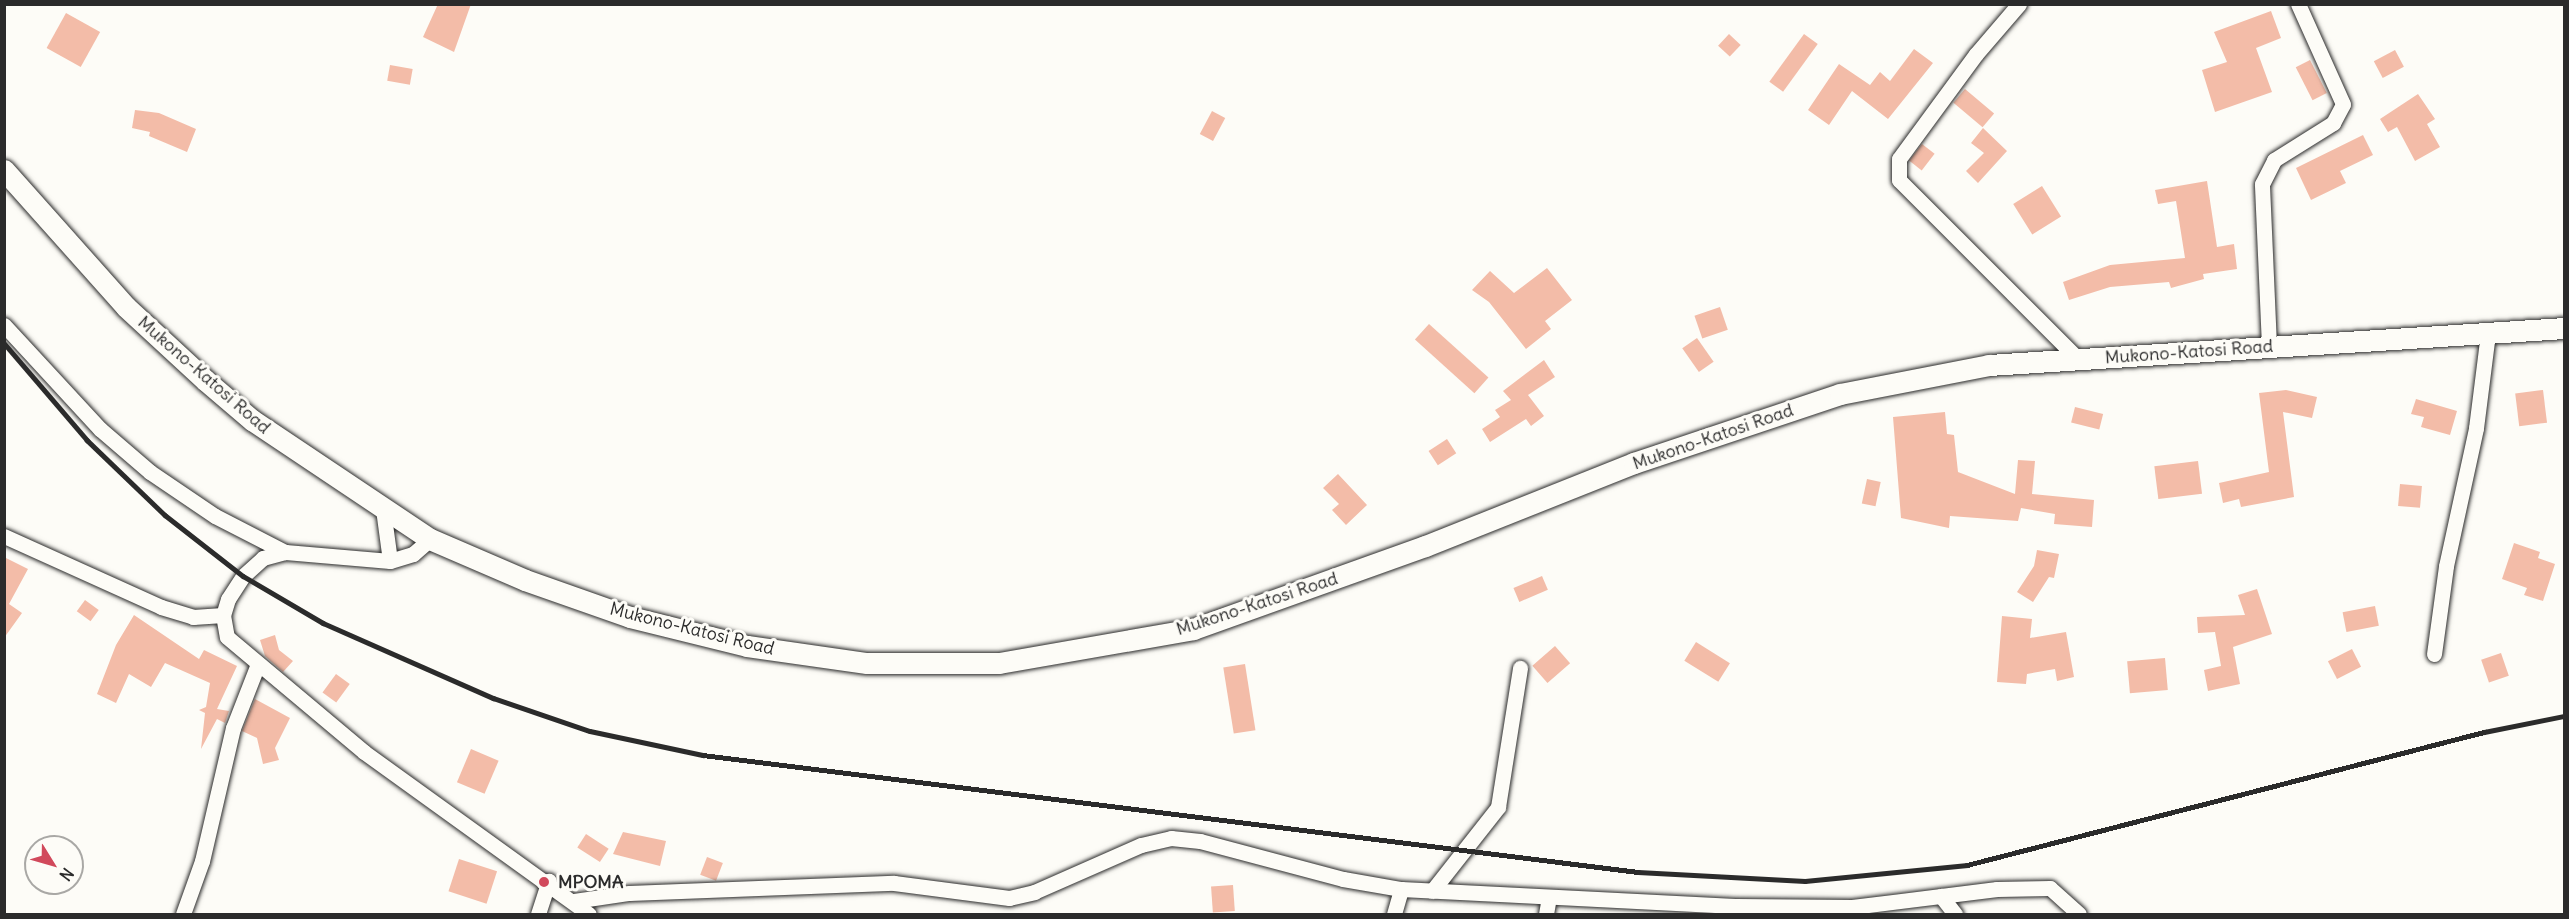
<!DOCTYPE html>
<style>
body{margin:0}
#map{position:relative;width:2569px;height:919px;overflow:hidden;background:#fdfcf7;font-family:Delius,sans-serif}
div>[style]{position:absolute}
.building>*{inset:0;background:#f3bca8;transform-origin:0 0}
.roads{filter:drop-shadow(0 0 2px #2b2b2b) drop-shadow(0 0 2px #2b2b2b)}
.minor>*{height:15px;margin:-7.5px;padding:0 7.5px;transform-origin:7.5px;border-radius:7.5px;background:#fdfcf7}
.secondary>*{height:21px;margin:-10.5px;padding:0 10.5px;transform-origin:10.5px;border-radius:10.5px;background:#fdfcf7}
.rail>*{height:4.5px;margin:-2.25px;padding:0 2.25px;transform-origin:2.25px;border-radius:2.25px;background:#2b2b2b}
.dots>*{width:16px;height:16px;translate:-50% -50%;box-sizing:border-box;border:3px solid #fdfcf7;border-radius:50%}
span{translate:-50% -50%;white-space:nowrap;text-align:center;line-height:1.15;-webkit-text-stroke:6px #fdfcf7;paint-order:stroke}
.street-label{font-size:18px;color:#2b2b2b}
.poi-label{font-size:18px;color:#2b2b2b;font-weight:700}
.left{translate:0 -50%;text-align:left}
.frame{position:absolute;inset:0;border:6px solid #2b2b2b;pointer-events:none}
.north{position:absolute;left:24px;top:835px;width:60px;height:60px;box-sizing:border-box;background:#fdfcf7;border:2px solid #a9a8a5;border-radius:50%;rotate:127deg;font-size:16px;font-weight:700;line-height:24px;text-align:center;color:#2b2b2b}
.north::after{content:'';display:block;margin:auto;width:21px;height:27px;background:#d1495b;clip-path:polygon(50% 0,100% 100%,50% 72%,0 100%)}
</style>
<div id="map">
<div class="building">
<div style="clip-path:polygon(438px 4px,471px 4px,454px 52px,423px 37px)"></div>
<div style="clip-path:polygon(2271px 11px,2281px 38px,2256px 48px,2272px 92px,2215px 112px,2202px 70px,2227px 62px,2214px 32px)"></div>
<div style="left:66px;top:13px;width:39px;height:40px;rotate:29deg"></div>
<div style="left:1729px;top:34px;width:16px;height:16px;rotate:43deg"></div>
<div style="left:1804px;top:34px;width:17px;height:59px;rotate:36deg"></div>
<div style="clip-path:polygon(1914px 49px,1933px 63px,1888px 119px,1852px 91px,1829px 125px,1808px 110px,1839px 64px,1870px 85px,1880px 72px,1890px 81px)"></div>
<div style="left:2395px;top:50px;width:19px;height:24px;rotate:62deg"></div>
<div style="left:2310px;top:60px;width:37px;height:16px;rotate:63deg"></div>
<div style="left:390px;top:65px;width:23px;height:16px;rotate:10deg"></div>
<div style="left:1965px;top:89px;width:38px;height:18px;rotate:40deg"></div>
<div style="clip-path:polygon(2418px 94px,2435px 119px,2427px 124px,2440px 147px,2415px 161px,2397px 127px,2388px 132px,2380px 119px)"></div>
<div style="clip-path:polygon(135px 110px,159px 113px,196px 129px,187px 152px,149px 136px,150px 132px,132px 128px)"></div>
<div style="left:1212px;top:111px;width:15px;height:26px;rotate:28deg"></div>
<div style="clip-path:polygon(1983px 128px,2007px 151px,1978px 183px,1966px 171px,1984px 153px,1971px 143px)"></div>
<div style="clip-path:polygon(2363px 135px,2373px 155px,2340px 171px,2346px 183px,2311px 200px,2296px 168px)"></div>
<div style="left:1922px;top:144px;width:16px;height:21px;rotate:38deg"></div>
<div style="clip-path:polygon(2207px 181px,2217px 247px,2234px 244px,2237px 269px,2203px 274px,2204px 279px,2171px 288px,2169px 282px,2110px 287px,2069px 300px,2063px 282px,2110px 265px,2185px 258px,2176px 201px,2158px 204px,2155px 190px)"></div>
<div style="left:2042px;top:186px;width:36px;height:34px;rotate:58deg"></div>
<div style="clip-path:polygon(1547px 268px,1572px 300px,1545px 321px,1551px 329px,1526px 349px,1489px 302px,1472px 290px,1490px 271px,1514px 293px)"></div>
<div style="left:1720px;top:307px;width:24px;height:27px;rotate:71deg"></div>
<div style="left:1429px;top:324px;width:80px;height:21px;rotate:42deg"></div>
<div style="left:1697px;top:338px;width:29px;height:18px;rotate:55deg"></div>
<div style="clip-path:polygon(1544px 360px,1555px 377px,1528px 395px,1544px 416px,1531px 426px,1526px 419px,1490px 442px,1482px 429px,1500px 417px,1495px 410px,1511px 400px,1503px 391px)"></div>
<div style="clip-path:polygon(2286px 390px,2317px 397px,2312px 418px,2283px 412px,2294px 497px,2241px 507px,2239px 499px,2223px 503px,2219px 483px,2269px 472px,2259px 393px)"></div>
<div style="left:2543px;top:390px;width:33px;height:28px;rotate:83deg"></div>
<div style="clip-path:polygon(2416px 399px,2457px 411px,2450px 435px,2421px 427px,2424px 417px,2411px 414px)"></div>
<div style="left:2075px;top:407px;width:29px;height:16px;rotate:14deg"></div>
<div style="clip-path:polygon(1945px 412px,1947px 434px,1954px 435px,1958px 472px,2015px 494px,2018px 460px,2035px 461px,2032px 494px,2094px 500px,2092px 527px,2054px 524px,2055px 514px,2021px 508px,2018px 521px,1950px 516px,1949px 528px,1901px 518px,1893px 417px)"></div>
<div style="left:1447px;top:439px;width:17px;height:22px;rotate:57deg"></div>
<div style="left:2198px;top:461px;width:33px;height:44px;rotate:83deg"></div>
<div style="clip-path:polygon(1338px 474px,1367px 505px,1346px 525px,1332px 510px,1339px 504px,1323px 488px)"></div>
<div style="left:1867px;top:479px;width:14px;height:25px;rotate:12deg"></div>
<div style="left:2400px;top:484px;width:22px;height:22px;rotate:5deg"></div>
<div style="clip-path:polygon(2514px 543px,2540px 552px,2538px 558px,2555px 564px,2543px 601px,2524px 595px,2527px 588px,2502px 579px)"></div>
<div style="clip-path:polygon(2037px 550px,2059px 554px,2054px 578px,2049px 577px,2033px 602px,2017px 592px,2034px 566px)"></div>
<div style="clip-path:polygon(4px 557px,28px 569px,9px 604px,22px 613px,4px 638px)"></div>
<div style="left:1542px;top:576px;width:15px;height:31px;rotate:67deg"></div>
<div style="clip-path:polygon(2257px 589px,2272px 634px,2233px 647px,2240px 684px,2208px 691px,2204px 670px,2221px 666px,2215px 632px,2198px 633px,2197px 617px,2245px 615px,2238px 595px)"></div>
<div style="left:85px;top:600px;width:17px;height:14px;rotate:36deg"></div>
<div style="left:2375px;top:606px;width:20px;height:33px;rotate:79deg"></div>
<div style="clip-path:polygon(134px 615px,199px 659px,204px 650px,237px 666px,217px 709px,229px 711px,225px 723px,217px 719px,201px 749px,205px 713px,199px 710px,206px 707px,210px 683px,165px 663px,151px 687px,129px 674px,116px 703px,97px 694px,116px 645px)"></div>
<div style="clip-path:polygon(2002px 616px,2032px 619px,2030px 638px,2066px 632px,2074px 677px,2057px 681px,2055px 669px,2027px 674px,2026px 684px,1997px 682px)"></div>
<div style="clip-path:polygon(275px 635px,279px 650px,293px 661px,283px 672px,265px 656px,260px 640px)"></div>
<div style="left:1696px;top:642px;width:40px;height:22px;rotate:32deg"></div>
<div style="left:1555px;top:646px;width:23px;height:30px;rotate:49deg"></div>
<div style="left:2352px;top:649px;width:20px;height:27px;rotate:63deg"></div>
<div style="left:2501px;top:653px;width:24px;height:21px;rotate:71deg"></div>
<div style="left:2165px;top:658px;width:32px;height:38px;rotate:85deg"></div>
<div style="left:1245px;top:664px;width:67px;height:22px;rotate:81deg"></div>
<div style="left:336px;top:674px;width:17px;height:23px;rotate:36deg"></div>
<div style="clip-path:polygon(255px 699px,290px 718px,275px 748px,279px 760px,263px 764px,257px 738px,242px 731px)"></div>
<div style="left:471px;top:749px;width:30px;height:36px;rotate:23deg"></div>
<div style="clip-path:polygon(623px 832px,666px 841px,660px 866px,613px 854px)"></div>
<div style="left:586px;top:834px;width:27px;height:16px;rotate:33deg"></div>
<div style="left:707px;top:857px;width:17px;height:19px;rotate:21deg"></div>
<div style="left:459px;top:859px;width:40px;height:34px;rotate:18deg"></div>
<div style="left:1233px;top:885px;width:26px;height:22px;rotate:86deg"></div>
</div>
<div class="roads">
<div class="minor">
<div style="left:2019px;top:4px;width:66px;rotate:130.7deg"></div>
<div style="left:1976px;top:54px;width:130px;rotate:126.3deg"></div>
<div style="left:1899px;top:159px;width:21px;rotate:90deg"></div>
<div style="left:1899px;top:180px;width:253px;rotate:45deg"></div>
<div style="left:4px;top:325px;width:142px;rotate:47.3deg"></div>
<div style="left:100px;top:429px;width:66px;rotate:40.7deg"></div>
<div style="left:150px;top:472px;width:78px;rotate:34.1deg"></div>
<div style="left:215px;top:516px;width:79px;rotate:27.2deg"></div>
<div style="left:2269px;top:346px;width:162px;rotate:-92.5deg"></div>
<div style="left:2262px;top:184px;width:27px;rotate:-63deg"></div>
<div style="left:2274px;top:160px;width:70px;rotate:-32.1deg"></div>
<div style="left:2333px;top:123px;width:21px;rotate:-62deg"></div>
<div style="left:2343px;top:104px;width:110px;rotate:-114.2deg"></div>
<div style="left:383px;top:509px;width:52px;rotate:82.3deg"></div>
<div style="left:390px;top:561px;width:105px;rotate:-175.1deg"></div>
<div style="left:285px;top:552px;width:23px;rotate:165deg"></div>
<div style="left:263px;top:558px;width:27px;rotate:138deg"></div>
<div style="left:243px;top:576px;width:27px;rotate:123deg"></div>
<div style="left:228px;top:599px;width:17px;rotate:107deg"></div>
<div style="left:223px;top:615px;width:22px;rotate:80deg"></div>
<div style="left:227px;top:637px;width:179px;rotate:40deg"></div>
<div style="left:364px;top:752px;width:277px;rotate:35.8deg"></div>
<div style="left:4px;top:536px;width:172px;rotate:24.3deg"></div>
<div style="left:161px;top:607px;width:34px;rotate:17deg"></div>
<div style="left:193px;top:617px;width:30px;rotate:-4deg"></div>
<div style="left:390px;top:561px;width:24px;rotate:-17deg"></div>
<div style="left:413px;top:554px;width:23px;rotate:-41deg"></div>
<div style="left:2434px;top:654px;width:89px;rotate:-82.2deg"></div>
<div style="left:2446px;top:566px;width:141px;rotate:-77.7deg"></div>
<div style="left:2476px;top:428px;width:96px;rotate:-82.8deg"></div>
<div style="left:1432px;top:891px;width:107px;rotate:-51.8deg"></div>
<div style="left:1498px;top:807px;width:141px;rotate:-81deg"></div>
<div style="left:1941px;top:896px;width:23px;rotate:52deg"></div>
<div style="left:574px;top:901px;width:56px;rotate:-8.3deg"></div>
<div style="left:629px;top:893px;width:265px;rotate:-2.2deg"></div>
<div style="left:894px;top:883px;width:116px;rotate:7.4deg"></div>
<div style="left:1009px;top:898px;width:26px;rotate:-13deg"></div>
<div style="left:1034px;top:892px;width:117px;rotate:-23.7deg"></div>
<div style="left:1141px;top:845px;width:31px;rotate:-13deg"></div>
<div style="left:1171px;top:838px;width:29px;rotate:6deg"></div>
<div style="left:1200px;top:841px;width:148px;rotate:14.9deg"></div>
<div style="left:1343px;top:879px;width:59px;rotate:9.8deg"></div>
<div style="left:1401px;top:889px;width:334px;rotate:2.9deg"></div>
<div style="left:1735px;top:906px;width:117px;rotate:0.5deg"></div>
<div style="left:1852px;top:907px;width:146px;rotate:-7.1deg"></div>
<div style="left:1997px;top:889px;width:53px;rotate:-1.1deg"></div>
<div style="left:2050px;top:888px;width:39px;rotate:42deg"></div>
<div style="left:183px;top:914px;width:56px;rotate:-70.3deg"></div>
<div style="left:202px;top:861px;width:137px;rotate:-76.9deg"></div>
<div style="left:233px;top:728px;width:69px;rotate:-68.7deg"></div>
<div style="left:538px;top:914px;width:35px;rotate:-72deg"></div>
<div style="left:1394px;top:914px;width:26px;rotate:-74deg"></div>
<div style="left:1546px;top:914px;width:17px;rotate:-80deg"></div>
</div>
<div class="secondary">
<div style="left:4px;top:170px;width:183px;rotate:48.3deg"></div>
<div style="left:126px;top:307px;width:108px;rotate:42.7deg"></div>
<div style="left:205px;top:380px;width:62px;rotate:40.4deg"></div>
<div style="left:252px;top:420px;width:214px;rotate:33.8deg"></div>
<div style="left:430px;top:539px;width:103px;rotate:23.3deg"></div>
<div style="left:525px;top:580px;width:111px;rotate:19.4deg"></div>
<div style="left:630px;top:617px;width:121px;rotate:13.9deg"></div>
<div style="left:747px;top:646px;width:121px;rotate:8.1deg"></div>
<div style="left:867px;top:663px;width:132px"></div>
<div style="left:999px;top:663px;width:197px;rotate:-9.9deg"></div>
<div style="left:1193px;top:629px;width:246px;rotate:-19.7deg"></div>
<div style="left:1425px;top:546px;width:225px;rotate:-21.7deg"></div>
<div style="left:1634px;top:463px;width:217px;rotate:-18.5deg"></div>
<div style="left:1840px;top:394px;width:152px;rotate:-11deg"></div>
<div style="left:1989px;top:365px;width:576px;rotate:-3.68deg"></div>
</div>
</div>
<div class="rail">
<div style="left:4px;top:343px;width:128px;rotate:49.4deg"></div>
<div style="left:87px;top:440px;width:108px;rotate:43.9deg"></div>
<div style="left:165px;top:515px;width:99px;rotate:38deg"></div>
<div style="left:243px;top:576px;width:93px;rotate:30.4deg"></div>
<div style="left:323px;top:623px;width:186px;rotate:23.8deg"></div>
<div style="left:493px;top:698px;width:102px;rotate:18.8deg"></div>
<div style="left:590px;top:731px;width:116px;rotate:12deg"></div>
<div style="left:703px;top:755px;width:942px;rotate:7.13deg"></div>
<div style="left:1638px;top:872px;width:167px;rotate:3.1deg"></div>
<div style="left:1805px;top:881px;width:163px;rotate:-5.6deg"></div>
<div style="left:1967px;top:865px;width:534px;rotate:-14.43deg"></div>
<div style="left:2484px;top:732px;width:82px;rotate:-11.3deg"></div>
</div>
<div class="dots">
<div style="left:544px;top:882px;background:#d1495b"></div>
</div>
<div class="street-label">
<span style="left:2189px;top:352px;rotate:-4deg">Mukono-Katosi Road</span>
<span style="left:204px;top:375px;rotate:41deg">Mukono-Katosi Road</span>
<span style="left:1713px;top:437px;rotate:-19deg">Mukono-Katosi Road</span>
<span style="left:1257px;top:604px;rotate:-18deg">Mukono-Katosi Road</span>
<span style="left:692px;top:629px;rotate:14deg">Mukono-Katosi Road</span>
</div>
<div class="poi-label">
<span class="left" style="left:558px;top:882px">MPOMA</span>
</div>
<div class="frame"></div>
<div class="north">N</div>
</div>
